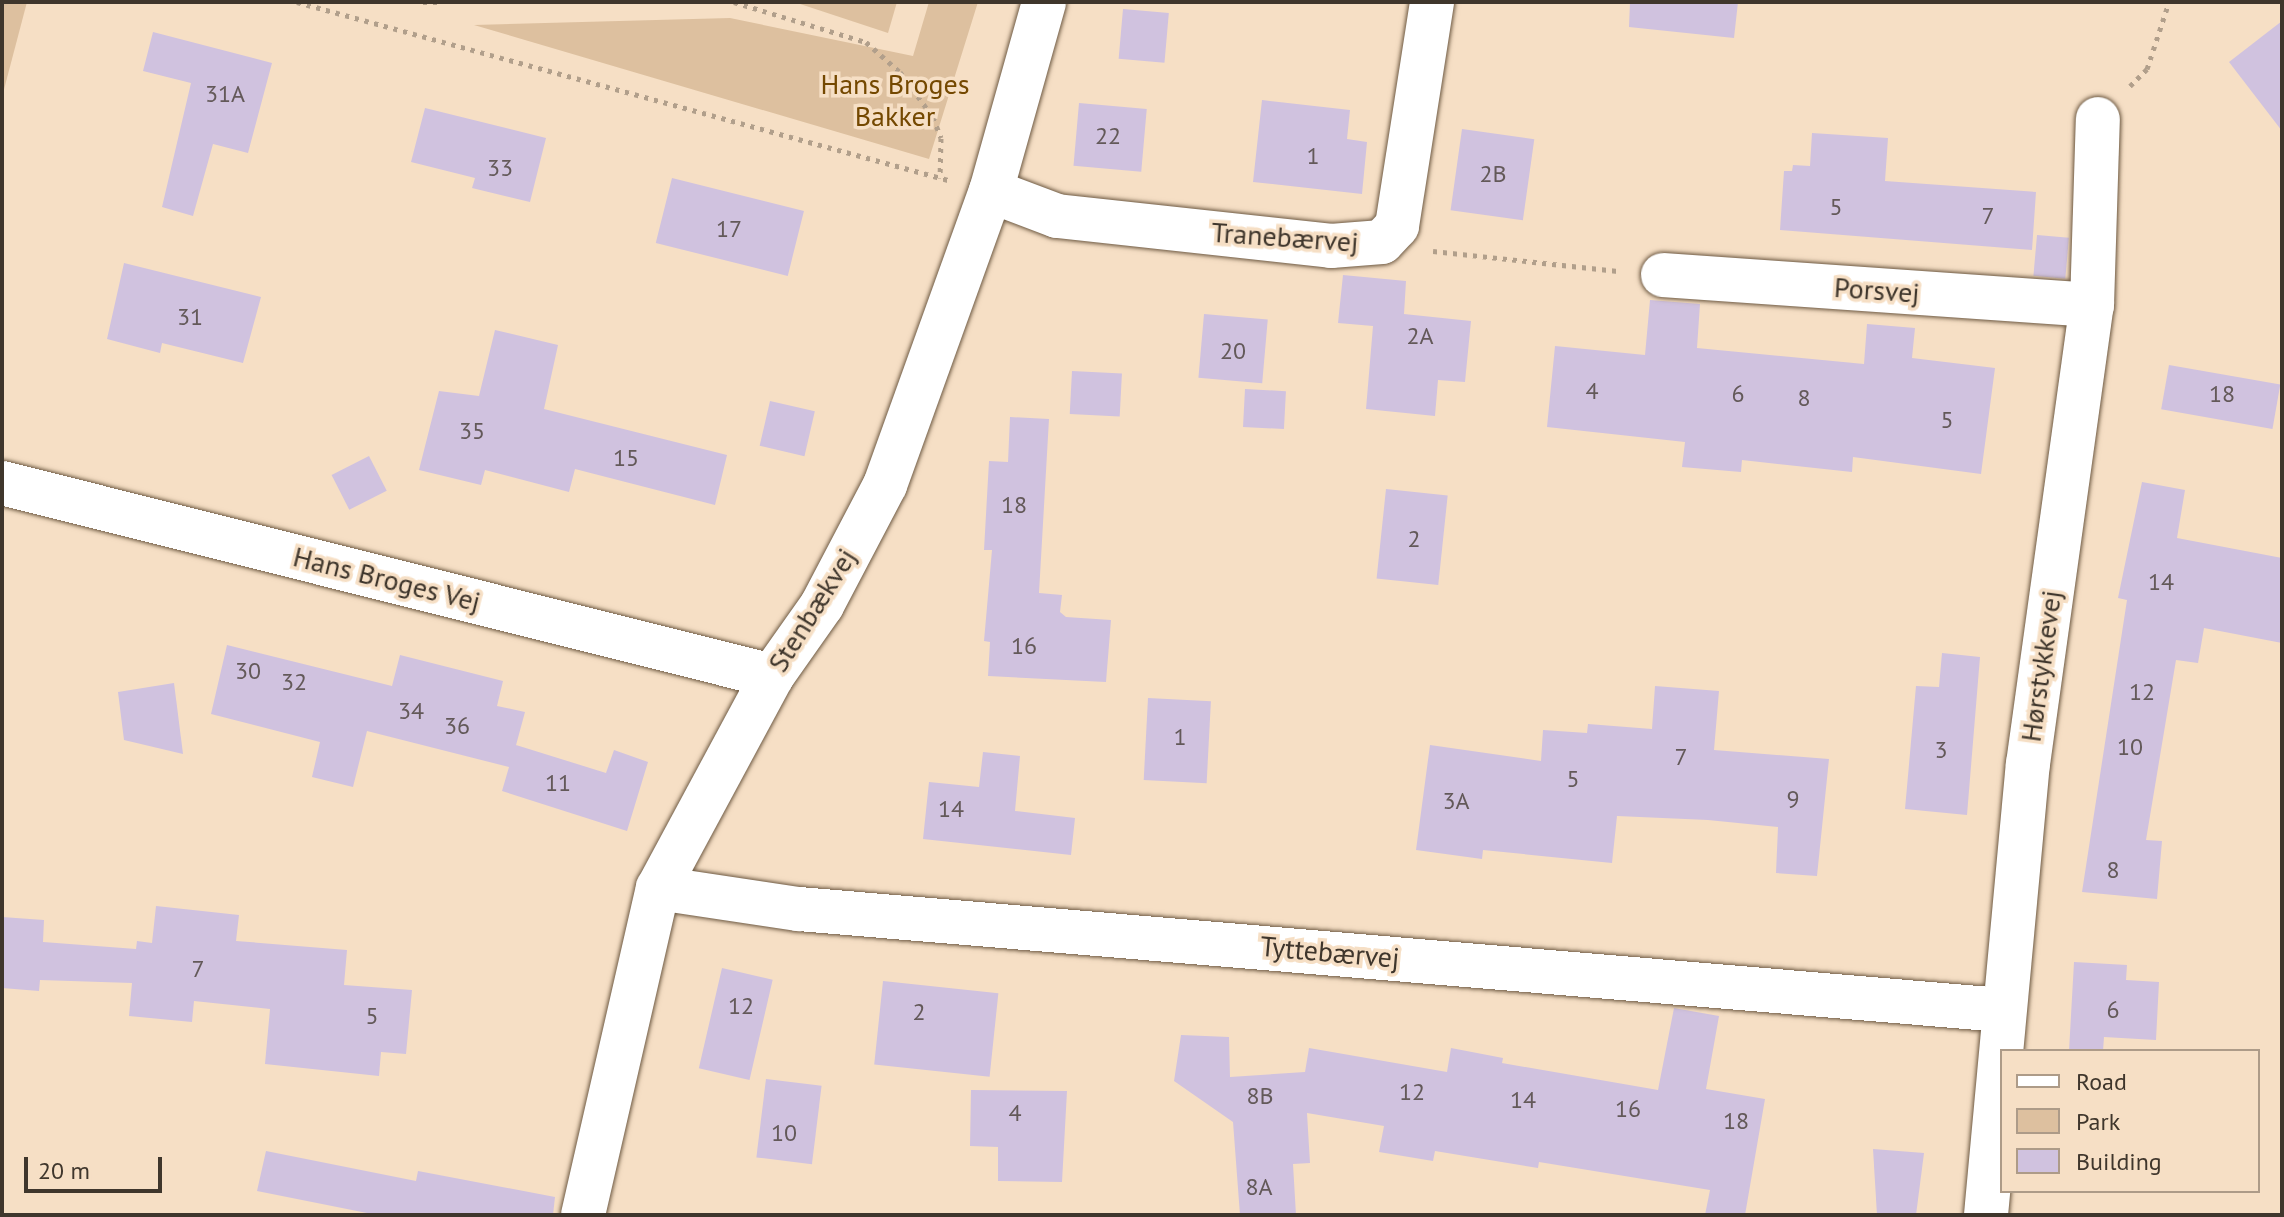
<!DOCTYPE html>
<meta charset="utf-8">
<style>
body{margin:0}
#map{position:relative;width:2284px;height:1217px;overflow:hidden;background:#f6dfc5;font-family:"PT Sans",sans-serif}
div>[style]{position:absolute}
.green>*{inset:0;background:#ddc09f}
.building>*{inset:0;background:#d0c2df;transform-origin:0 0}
.path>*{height:5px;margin-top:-2.5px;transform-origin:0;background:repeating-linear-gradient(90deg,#b19f8b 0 4px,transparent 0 10px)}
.roads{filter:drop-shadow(0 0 2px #6e5a43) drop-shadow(0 0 2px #6e5a43)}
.minor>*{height:44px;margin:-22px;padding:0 22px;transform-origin:22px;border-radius:22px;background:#fff}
span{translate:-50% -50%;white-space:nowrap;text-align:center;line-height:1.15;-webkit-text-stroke:7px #f6dfc5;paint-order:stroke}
.number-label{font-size:24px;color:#635959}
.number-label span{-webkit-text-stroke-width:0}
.park-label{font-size:28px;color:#744800}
.street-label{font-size:28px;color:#3f362c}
.frame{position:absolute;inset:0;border:4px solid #3f362c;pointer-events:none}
.legend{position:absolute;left:2000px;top:1049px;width:260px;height:144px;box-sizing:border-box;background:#f6dfc5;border:2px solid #ad9b88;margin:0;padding:10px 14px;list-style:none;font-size:24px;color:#3f362c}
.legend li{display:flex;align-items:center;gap:16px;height:40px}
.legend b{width:40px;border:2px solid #ad9b88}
.scale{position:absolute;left:24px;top:1157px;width:138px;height:36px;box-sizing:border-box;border:4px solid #3f362c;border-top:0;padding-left:10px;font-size:24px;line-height:28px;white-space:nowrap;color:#3f362c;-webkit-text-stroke:6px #f6dfc5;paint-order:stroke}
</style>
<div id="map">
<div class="green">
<div style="clip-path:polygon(2px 2px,27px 2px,2px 97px)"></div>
<div style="clip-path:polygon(794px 2px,897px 2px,888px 33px)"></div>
<div style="clip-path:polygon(929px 2px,978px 2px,929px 159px,474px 25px,730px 18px,913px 56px)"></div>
</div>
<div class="building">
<div style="clip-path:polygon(1630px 2px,1738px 2px,1734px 38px,1629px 27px)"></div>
<div style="left:1123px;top:9px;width:46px;height:50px;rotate:5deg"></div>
<div style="clip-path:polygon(2282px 21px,2282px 131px,2229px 62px)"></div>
<div style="clip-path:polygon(153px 32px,272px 63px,248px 153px,213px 144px,193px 216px,162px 207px,191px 83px,143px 71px)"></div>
<div style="clip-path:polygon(1262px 100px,1350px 110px,1347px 139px,1367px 142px,1362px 194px,1253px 182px)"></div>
<div style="left:1079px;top:103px;width:68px;height:63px;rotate:5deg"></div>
<div style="clip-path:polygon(425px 108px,546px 138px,530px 202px,472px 188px,475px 178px,411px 162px)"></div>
<div style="left:1462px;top:129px;width:73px;height:82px;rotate:8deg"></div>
<div style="clip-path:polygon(1812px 133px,1888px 138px,1885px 181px,2036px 192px,2032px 250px,1780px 230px,1784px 171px,1792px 171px,1793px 165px,1810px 166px)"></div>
<div style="left:672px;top:178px;width:136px;height:67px;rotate:14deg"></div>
<div style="left:2037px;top:235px;width:32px;height:41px;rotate:5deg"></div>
<div style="clip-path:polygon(124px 263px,261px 297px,243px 363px,162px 343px,160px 353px,107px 339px)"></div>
<div style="clip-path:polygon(1343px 275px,1406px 281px,1404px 314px,1471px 321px,1465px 382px,1438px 380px,1435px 416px,1366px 409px,1373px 326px,1338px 323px)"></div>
<div style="clip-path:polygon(1650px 300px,1700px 304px,1697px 348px,1864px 364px,1867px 324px,1915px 328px,1912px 358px,1995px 368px,1981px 474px,1853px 457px,1852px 472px,1742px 460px,1741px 472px,1682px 467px,1685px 442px,1547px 427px,1555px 346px,1645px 355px)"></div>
<div style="left:1204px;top:314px;width:64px;height:64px;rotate:5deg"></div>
<div style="clip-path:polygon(495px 330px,558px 345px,544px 409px,727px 455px,715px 505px,575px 469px,569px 492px,485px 470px,481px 485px,419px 470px,439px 391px,479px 396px)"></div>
<div style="left:2169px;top:365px;width:113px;height:45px;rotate:10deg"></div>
<div style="left:1072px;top:371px;width:50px;height:43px;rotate:3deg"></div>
<div style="left:1245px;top:389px;width:41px;height:38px;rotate:3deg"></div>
<div style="left:770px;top:401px;width:46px;height:46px;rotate:13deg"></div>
<div style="clip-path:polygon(1010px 417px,1049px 419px,1039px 593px,1062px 595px,1060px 612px,1066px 617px,1111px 620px,1106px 682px,988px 676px,990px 642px,984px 641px,992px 550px,984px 550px,989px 461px,1008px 462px)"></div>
<div style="left:369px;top:456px;width:39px;height:42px;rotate:63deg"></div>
<div style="clip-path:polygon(2142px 482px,2185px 490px,2177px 538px,2282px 558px,2282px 643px,2204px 628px,2198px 663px,2176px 660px,2146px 840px,2162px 841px,2157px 899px,2082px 892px,2127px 600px,2118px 598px)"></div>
<div style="left:1386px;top:489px;width:62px;height:90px;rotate:6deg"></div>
<div style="clip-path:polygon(227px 645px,392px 686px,400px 655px,503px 681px,497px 706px,525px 712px,512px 760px,516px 745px,606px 773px,614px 750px,648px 762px,627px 831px,502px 791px,509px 767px,367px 731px,353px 787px,312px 777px,320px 742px,211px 714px)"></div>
<div style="clip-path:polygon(1942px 653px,1980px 657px,1967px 815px,1905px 809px,1916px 686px,1939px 687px)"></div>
<div style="clip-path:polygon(174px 683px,183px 754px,124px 740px,118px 692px)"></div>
<div style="clip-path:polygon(1655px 686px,1719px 691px,1714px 750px,1829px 759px,1817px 876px,1776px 873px,1778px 827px,1708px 820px,1617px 816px,1612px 863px,1483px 850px,1482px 859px,1416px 850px,1430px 745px,1541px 761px,1543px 730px,1587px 733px,1588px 724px,1652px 729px)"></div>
<div style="left:1148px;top:698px;width:63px;height:82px;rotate:3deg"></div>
<div style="clip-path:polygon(983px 752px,1020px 756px,1015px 811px,1075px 818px,1071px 855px,923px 839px,929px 782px,979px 787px)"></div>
<div style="clip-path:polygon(156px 906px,239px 915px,236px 941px,347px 950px,344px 985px,412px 990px,406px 1054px,381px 1052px,379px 1076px,265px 1064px,270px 1009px,194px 1001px,192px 1022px,129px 1016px,132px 983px,40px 980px,39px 991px,2px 988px,2px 917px,44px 920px,43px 942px,136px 949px,137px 941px,152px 943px)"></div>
<div style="clip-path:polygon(2074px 962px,2127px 965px,2126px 980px,2159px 982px,2156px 1040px,2104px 1037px,2103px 1051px,2069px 1051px)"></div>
<div style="left:722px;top:968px;width:52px;height:103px;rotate:13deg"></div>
<div style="left:883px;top:981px;width:116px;height:84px;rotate:6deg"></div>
<div style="clip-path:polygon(1674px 1008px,1719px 1016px,1706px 1089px,1765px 1099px,1745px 1215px,1705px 1215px,1710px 1190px,1539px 1162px,1538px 1168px,1435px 1151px,1433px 1161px,1379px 1152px,1384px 1126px,1307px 1113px,1310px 1163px,1293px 1164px,1296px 1215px,1240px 1215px,1233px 1122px,1174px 1081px,1181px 1035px,1229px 1037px,1230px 1077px,1305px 1072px,1309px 1048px,1447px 1072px,1451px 1048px,1503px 1058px,1502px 1063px,1658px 1090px)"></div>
<div style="left:766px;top:1079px;width:56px;height:79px;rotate:7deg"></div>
<div style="clip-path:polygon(971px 1090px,1067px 1091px,1062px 1182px,998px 1181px,998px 1147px,970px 1146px)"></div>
<div style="clip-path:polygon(1873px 1149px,1924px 1153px,1916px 1215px,1877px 1215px)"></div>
<div style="clip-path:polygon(266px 1151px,416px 1181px,418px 1171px,555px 1197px,553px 1215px,377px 1215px,257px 1191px)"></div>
</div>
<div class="path">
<div style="left:297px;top:2px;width:675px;rotate:15.29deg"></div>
<div style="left:423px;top:2px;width:17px"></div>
<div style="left:734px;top:2px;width:138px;rotate:16.9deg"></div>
<div style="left:866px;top:42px;width:45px;rotate:41.4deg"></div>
<div style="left:900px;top:72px;width:56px;rotate:53.7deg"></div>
<div style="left:933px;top:117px;width:22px;rotate:69deg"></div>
<div style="left:941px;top:138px;width:40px;rotate:91.4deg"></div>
<div style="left:2130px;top:86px;width:24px;rotate:-45deg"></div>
<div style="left:2147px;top:69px;width:71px;rotate:-71.8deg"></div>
<div style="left:1433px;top:251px;width:186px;rotate:6.2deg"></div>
</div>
<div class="roads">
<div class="minor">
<div style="left:991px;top:191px;width:71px;rotate:20.7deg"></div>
<div style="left:1057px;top:216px;width:276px;rotate:6.2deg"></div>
<div style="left:1331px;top:246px;width:51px;rotate:-4.5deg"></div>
<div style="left:1382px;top:242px;width:22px;rotate:-47deg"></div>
<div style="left:1397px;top:226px;width:227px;rotate:-81.1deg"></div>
<div style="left:1663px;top:275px;width:430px;rotate:4deg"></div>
<div style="left:2px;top:483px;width:794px;rotate:14.07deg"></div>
<div style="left:658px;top:888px;width:143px;rotate:8.5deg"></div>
<div style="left:799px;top:909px;width:1208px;rotate:4.8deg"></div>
<div style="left:583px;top:1215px;width:335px;rotate:-77.1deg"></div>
<div style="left:658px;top:888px;width:241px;rotate:-61.7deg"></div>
<div style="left:772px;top:676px;width:87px;rotate:-54.8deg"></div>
<div style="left:822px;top:605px;width:136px;rotate:-62.3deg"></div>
<div style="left:885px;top:485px;width:313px;rotate:-70.2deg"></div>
<div style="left:991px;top:191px;width:196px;rotate:-74.3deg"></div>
<div style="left:1986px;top:1215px;width:453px;rotate:-84.7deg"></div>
<div style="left:2028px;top:764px;width:463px;rotate:-82.1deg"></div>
<div style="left:2092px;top:305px;width:186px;rotate:-88.2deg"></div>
</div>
</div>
<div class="number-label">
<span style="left:225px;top:94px">31A</span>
<span style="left:1108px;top:136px">22</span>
<span style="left:1313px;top:156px">1</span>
<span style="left:500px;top:168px">33</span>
<span style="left:1493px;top:174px">2B</span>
<span style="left:1836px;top:207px">5</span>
<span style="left:1988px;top:216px">7</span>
<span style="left:729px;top:229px">17</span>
<span style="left:190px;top:317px">31</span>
<span style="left:1420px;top:336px">2A</span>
<span style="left:1233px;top:351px">20</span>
<span style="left:1592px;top:391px">4</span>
<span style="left:1738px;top:394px">6</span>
<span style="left:2222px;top:394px">18</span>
<span style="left:1804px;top:398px">8</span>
<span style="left:1947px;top:420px">5</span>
<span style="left:472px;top:431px">35</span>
<span style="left:626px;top:458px">15</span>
<span style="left:1014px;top:505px">18</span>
<span style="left:1414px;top:539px">2</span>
<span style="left:2161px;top:582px">14</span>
<span style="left:1024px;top:646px">16</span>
<span style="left:248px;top:671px">30</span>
<span style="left:294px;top:682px">32</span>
<span style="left:2142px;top:692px">12</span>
<span style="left:411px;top:711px">34</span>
<span style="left:457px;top:726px">36</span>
<span style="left:1180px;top:737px">1</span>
<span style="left:2130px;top:747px">10</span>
<span style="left:1941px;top:750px">3</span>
<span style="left:1681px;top:757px">7</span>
<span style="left:1573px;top:779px">5</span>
<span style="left:558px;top:783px">11</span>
<span style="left:1793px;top:799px">9</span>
<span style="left:1456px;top:801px">3A</span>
<span style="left:951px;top:809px">14</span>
<span style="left:2113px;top:870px">8</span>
<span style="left:198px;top:969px">7</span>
<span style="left:741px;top:1006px">12</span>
<span style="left:2113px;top:1010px">6</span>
<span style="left:919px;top:1012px">2</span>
<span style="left:372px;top:1016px">5</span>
<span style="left:1412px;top:1092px">12</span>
<span style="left:1260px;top:1096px">8B</span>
<span style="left:1523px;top:1100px">14</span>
<span style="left:1628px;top:1109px">16</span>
<span style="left:1015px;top:1113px">4</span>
<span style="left:1736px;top:1121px">18</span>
<span style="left:784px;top:1133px">10</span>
<span style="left:1259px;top:1187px">8A</span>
</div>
<div class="park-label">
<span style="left:895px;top:100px">Hans Broges<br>Bakker</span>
</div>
<div class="street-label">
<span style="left:1285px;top:237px;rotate:4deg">Tranebærvej</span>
<span style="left:1877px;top:290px;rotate:4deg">Porsvej</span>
<span style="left:387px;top:579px;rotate:14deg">Hans Broges Vej</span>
<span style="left:812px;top:610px;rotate:-58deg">Stenbækvej</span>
<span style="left:2041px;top:666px;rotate:-82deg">Hørstykkevej</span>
<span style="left:1330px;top:952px;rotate:5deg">Tyttebærvej</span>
</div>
<div class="frame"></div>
<ul class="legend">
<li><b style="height:10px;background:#fff"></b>Road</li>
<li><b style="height:22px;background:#ddc09f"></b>Park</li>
<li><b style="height:22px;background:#d0c2df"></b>Building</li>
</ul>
<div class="scale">20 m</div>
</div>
